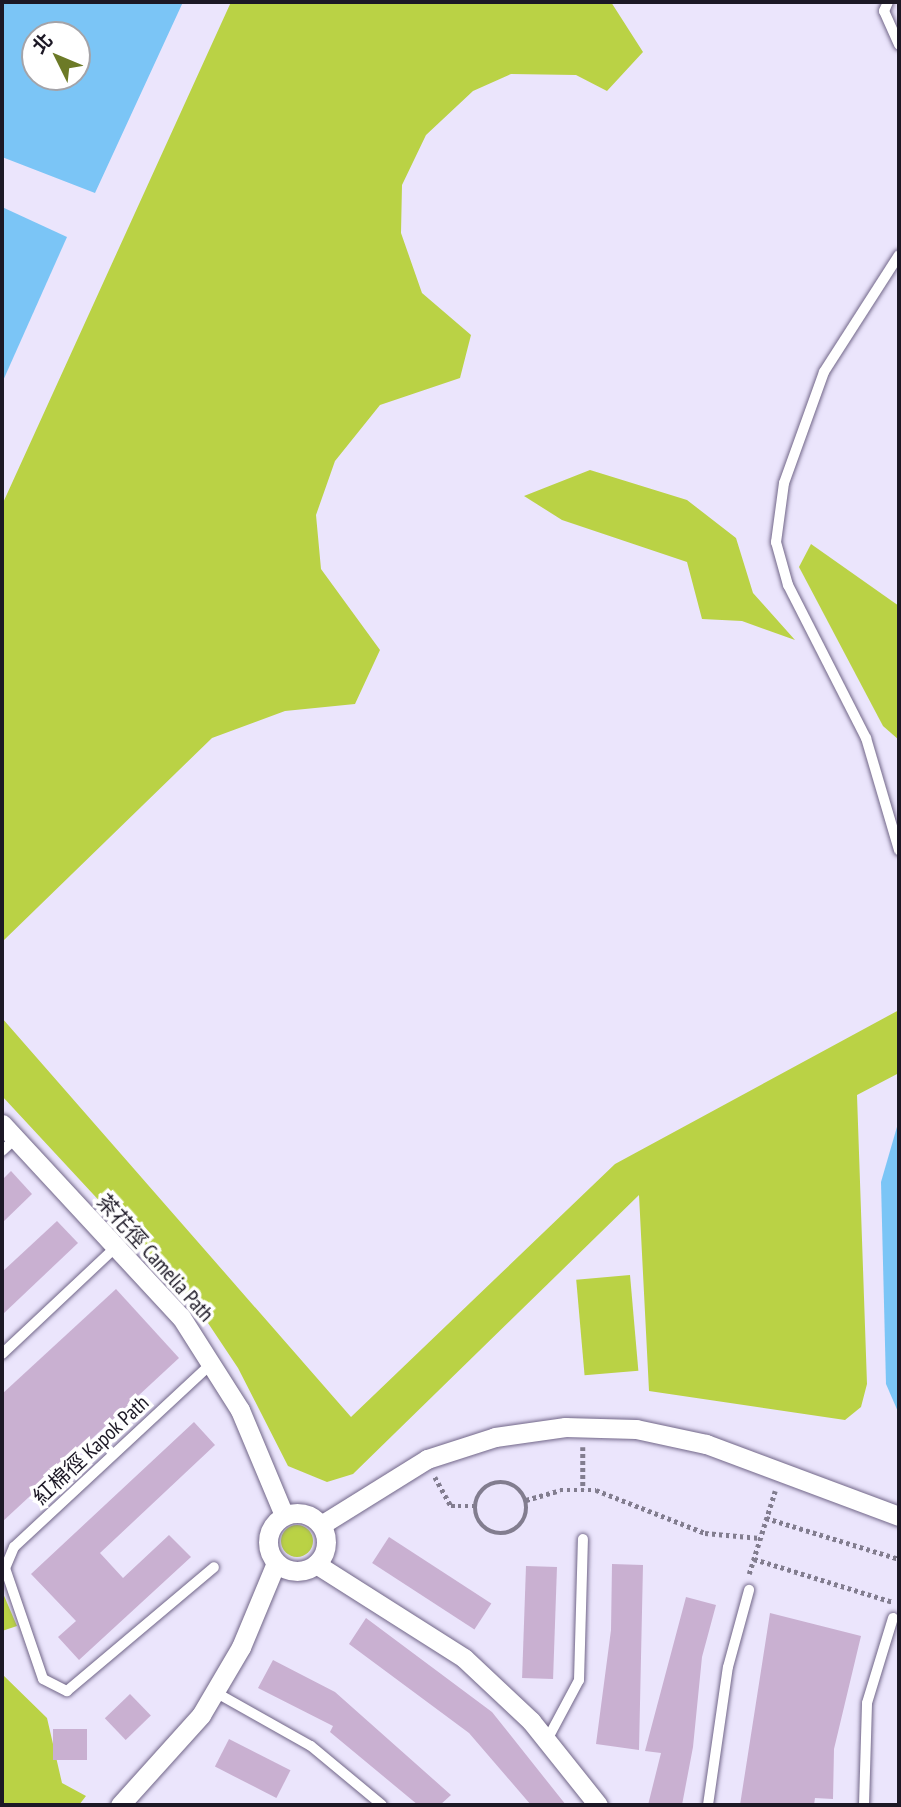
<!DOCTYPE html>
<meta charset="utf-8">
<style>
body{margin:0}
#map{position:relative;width:901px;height:1807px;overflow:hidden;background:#ebe5fc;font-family:"PT Sans Narrow","Noto Sans TC",sans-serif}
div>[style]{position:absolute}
.green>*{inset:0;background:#bad245;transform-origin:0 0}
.round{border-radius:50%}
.water>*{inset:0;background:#7bc5f6}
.building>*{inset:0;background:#c9b0d1;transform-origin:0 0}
.path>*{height:4.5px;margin-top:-2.25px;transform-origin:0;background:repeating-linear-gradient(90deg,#827d8f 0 3.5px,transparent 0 7px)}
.path>.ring{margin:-2.25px;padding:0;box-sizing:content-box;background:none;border:4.5px solid #827d8f;border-radius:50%}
.roads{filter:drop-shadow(0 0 2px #716688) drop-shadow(0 0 2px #716688)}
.service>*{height:10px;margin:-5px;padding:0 5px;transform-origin:5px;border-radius:5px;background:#fff}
.minor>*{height:19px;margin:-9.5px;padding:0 9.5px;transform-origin:9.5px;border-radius:9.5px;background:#fff}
.minor>.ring{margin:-9.5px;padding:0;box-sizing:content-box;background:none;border:19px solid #fff;border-radius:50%}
span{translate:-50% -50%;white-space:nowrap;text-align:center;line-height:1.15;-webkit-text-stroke:7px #fff;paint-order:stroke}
.street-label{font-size:21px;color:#1c1825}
.frame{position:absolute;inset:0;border:4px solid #1c1825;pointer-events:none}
.north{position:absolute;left:21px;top:21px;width:70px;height:70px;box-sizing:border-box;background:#fff;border:2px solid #a4a3a8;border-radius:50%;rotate:313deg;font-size:19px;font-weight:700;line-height:28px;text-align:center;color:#1c1825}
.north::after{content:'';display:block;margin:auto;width:24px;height:32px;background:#6c7a27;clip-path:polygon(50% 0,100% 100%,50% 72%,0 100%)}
</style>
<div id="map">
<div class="green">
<div style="clip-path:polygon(231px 2px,611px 2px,643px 52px,607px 91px,576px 75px,511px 74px,473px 91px,426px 135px,402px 185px,401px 233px,422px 293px,471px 335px,460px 378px,380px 405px,335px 461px,316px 515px,321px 569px,380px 650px,355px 704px,285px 711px,212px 738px,2px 942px,2px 505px)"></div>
<div style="clip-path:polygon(590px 470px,687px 500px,736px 538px,753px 593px,795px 640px,742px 621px,702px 619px,687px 562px,562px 520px,524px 496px)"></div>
<div style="clip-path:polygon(811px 544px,899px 606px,899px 740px,883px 726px,799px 567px)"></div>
<div style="clip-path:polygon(899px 1010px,899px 1073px,857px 1095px,867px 1384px,861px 1407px,845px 1420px,649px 1391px,639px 1195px,353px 1474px,327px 1482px,288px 1466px,238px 1368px,196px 1305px,2px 1096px,2px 1018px,351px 1417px,615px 1164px)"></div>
<div style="left:630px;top:1275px;width:96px;height:54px;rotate:85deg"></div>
<div class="round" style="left:281px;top:1525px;width:32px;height:32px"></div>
<div style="clip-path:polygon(2px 1591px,17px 1626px,2px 1631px)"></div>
<div style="clip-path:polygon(2px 1674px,47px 1718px,62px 1783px,86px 1796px,79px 1805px,2px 1805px)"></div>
</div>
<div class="water">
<div style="clip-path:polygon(evenodd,2px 2px,183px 2px,95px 193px,2px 157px,2px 2px,35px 35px,77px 35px,77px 77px,35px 77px,35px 35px)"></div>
<div style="clip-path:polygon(2px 207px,67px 237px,2px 383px)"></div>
<div style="clip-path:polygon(899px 1120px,899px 1414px,886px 1384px,881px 1182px)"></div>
</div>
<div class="building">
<div style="clip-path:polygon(11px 1171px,32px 1194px,2px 1223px,2px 1180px)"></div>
<div style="clip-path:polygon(57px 1221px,78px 1243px,2px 1315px,2px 1272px)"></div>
<div style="clip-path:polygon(116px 1289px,179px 1358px,2px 1522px,2px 1394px)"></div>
<div style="clip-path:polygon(194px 1422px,215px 1445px,100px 1553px,123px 1578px,169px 1535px,191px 1557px,79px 1660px,58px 1637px,76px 1621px,31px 1574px)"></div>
<div style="left:389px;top:1537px;width:122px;height:31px;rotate:33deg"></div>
<div style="clip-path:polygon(612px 1564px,643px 1565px,639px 1750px,596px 1744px,611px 1630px)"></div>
<div style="left:526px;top:1566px;width:31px;height:112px;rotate:2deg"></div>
<div style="clip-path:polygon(686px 1597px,716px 1605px,702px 1657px,693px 1747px,682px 1805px,648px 1805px,661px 1753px,645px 1751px)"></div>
<div style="clip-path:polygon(770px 1613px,861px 1636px,834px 1749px,833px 1799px,815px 1798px,814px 1805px,740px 1805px)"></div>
<div style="clip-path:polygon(366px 1618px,492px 1712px,566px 1805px,531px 1805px,469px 1733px,349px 1644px)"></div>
<div style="clip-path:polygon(273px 1660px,335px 1692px,451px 1795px,440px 1805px,418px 1805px,330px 1732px,333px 1726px,258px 1688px)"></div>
<div style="left:130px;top:1694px;width:30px;height:35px;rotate:46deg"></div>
<div style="left:53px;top:1729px;width:34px;height:31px"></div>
<div style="left:229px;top:1739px;width:69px;height:31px;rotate:27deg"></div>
</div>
<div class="path">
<div style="left:583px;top:1447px;width:42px;rotate:90deg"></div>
<div style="left:435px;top:1477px;width:33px;rotate:61deg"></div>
<div style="left:451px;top:1506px;width:24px"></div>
<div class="ring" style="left:475px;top:1482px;width:47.5px;height:47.5px"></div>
<div style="left:526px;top:1500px;width:35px;rotate:-16deg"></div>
<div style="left:560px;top:1490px;width:36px"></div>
<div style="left:596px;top:1490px;width:117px;rotate:21.5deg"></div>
<div style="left:705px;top:1533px;width:55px;rotate:5.2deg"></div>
<div style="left:766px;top:1518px;width:139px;rotate:17.1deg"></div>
<div style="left:754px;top:1559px;width:145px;rotate:17.2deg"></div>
<div style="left:749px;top:1574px;width:87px;rotate:-72.6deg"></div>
</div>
<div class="roads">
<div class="service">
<div style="left:888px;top:2px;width:10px;rotate:114deg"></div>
<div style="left:884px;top:11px;width:37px;rotate:66deg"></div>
<div style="left:899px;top:255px;width:139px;rotate:122.7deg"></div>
<div style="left:824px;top:372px;width:118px;rotate:109.8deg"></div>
<div style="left:784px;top:483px;width:60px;rotate:97.7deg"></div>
<div style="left:776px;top:542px;width:45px;rotate:74.4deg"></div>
<div style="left:788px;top:585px;width:172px;rotate:63deg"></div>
<div style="left:866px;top:738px;width:117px;rotate:73.6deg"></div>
<div style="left:2px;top:1151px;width:19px;rotate:-43deg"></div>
<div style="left:2px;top:1354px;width:156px;rotate:-43.2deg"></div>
<div style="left:212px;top:1363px;width:270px;rotate:137.1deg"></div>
<div style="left:14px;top:1547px;width:23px;rotate:113deg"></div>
<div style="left:5px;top:1568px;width:117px;rotate:71.1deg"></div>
<div style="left:43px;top:1679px;width:27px;rotate:27deg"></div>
<div style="left:67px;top:1691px;width:192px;rotate:-40.1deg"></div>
<div style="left:215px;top:1692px;width:110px;rotate:29.4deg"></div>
<div style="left:311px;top:1746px;width:92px;rotate:39.7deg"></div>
<div style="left:547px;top:1740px;width:68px;rotate:-61.9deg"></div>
<div style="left:579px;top:1680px;width:141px;rotate:-88.4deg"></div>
<div style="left:708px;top:1805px;width:139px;rotate:-81.8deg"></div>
<div style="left:728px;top:1667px;width:80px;rotate:-74.7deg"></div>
<div style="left:864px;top:1805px;width:102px;rotate:-88.3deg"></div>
<div style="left:867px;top:1703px;width:89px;rotate:-73deg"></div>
</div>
<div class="minor">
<div style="left:2px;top:1124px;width:263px;rotate:47.2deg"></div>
<div style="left:181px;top:1317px;width:110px;rotate:57.6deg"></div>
<div style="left:240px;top:1410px;width:114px;rotate:67.3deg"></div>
<div class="ring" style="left:268px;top:1513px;width:39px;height:39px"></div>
<div style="left:321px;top:1525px;width:125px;rotate:-31.9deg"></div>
<div style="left:427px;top:1459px;width:71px;rotate:-17.9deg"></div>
<div style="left:495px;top:1437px;width:71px;rotate:-8.1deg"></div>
<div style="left:565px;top:1427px;width:71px;rotate:1.6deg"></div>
<div style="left:636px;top:1429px;width:72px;rotate:12.1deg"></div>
<div style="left:706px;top:1444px;width:206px;rotate:20.5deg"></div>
<div style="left:316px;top:1564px;width:175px;rotate:32.4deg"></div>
<div style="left:464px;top:1658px;width:92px;rotate:43.2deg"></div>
<div style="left:531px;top:1721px;width:107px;rotate:51.4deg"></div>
<div style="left:120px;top:1805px;width:121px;rotate:-48deg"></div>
<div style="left:201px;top:1715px;width:79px;rotate:-59.5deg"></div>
<div style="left:241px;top:1647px;width:91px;rotate:-67.4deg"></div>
</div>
</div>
<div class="street-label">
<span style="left:155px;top:1258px;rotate:48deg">茶花徑 Camelia Path</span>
<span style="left:91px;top:1450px;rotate:-43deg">紅棉徑 Kapok Path</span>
</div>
<div class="frame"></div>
<div class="north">北</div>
</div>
